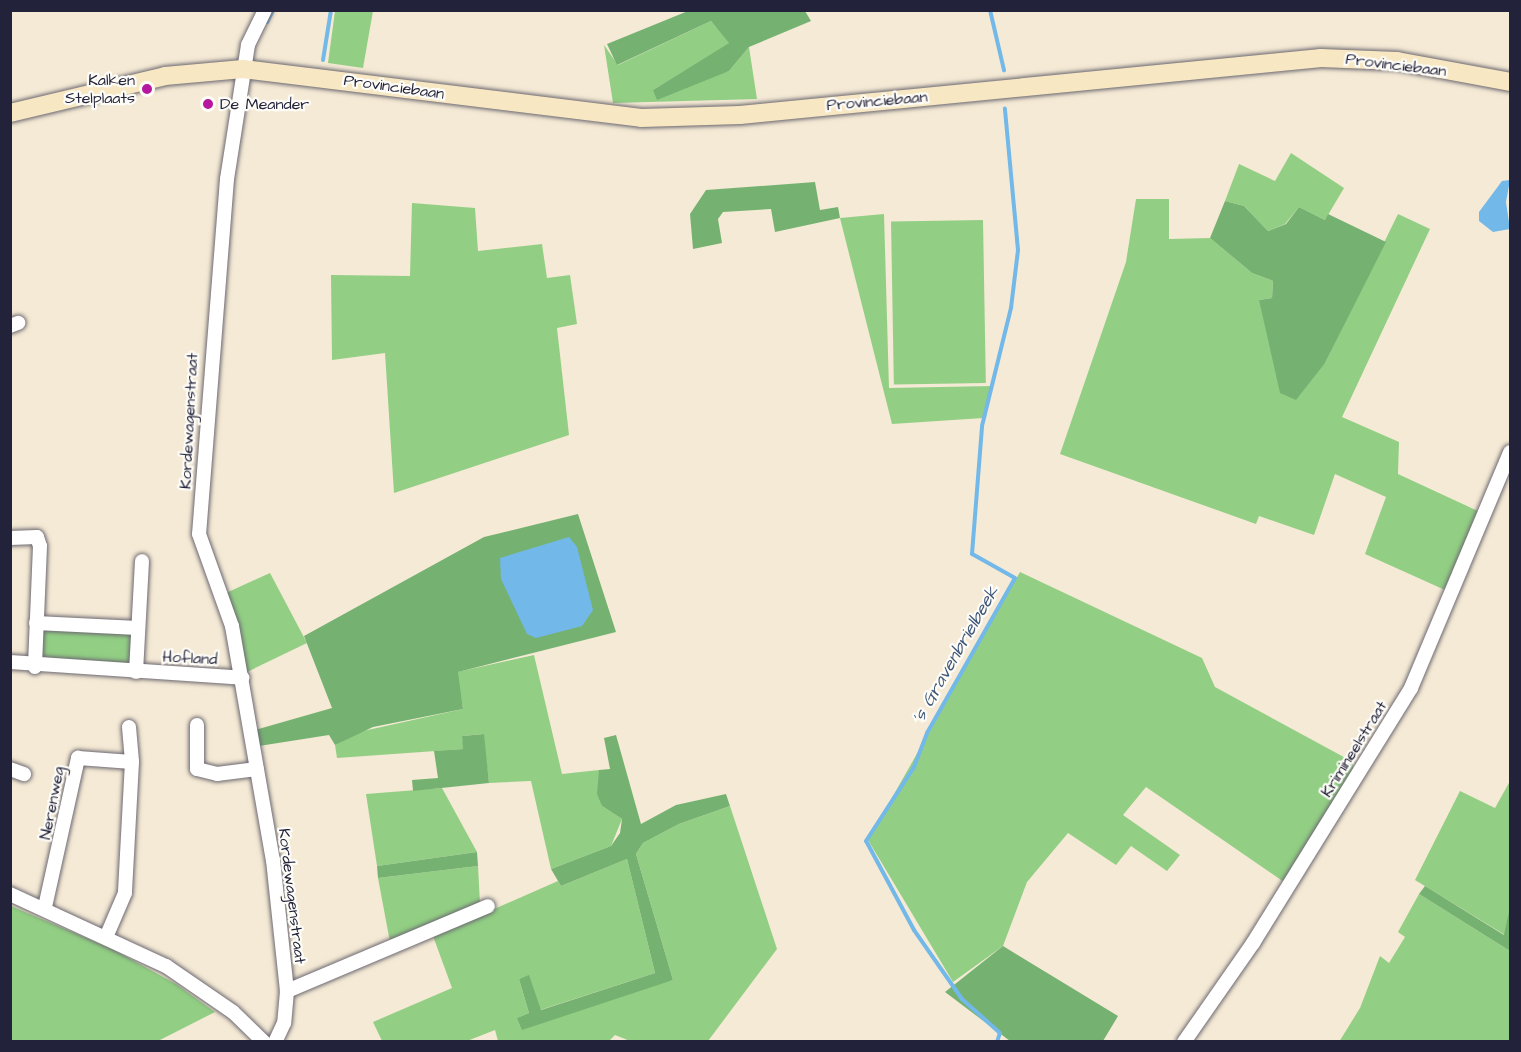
<!DOCTYPE html>
<style>
body{margin:0}
#map{position:relative;width:1521px;height:1052px;overflow:hidden;background:#f5ead5;font-family:"Architects Daughter",sans-serif}
div>[style]{position:absolute}
.green>*{inset:0;background:#92cf84;transform-origin:0 0}
.forest>*{inset:0;background:#75b272}
.water>*{inset:0;background:#72b8e9}
.stream>*{height:4px;margin:-2px;padding:0 2px;transform-origin:2px;border-radius:2px;background:#72b8e9}
.roads{filter:drop-shadow(0 0 2px #6c6871) drop-shadow(0 0 2px #6c6871)}
.street>*{height:14px;margin:-7px;padding:0 7px;transform-origin:7px;border-radius:7px;background:#fff}
.secondary>*{height:18px;margin:-9px;padding:0 9px;transform-origin:9px;border-radius:9px;background:#f7e8c3}
.dots>*{width:16px;height:16px;translate:-50% -50%;box-sizing:border-box;border:3px solid #fdfcf7;border-radius:50%}
span{translate:-50% -50%;white-space:nowrap;text-align:center;line-height:1.15;-webkit-text-stroke:4.5px #fdfcf7;paint-order:stroke}
.street-label{font-size:16px;color:#22223b}
.poi-label{font-size:16px;color:#22223b}
.right{translate:-100% -50%;text-align:right}
.left{translate:0 -50%;text-align:left}
.water-label{font-size:18px;color:#3e5678;font-style:italic}
.frame{position:absolute;inset:0;border:12px solid #22223b;pointer-events:none}
</style>
<div id="map">
<div class="green">
<div style="clip-path:polygon(335px 11px,373px 11px,363px 68px,328px 63px)"></div>
<div style="clip-path:polygon(711px 21px,730px 43px,653px 90px,729px 71px,749px 47px,757px 99px,613px 103px,604px 45px,618px 65px)"></div>
<div style="clip-path:polygon(1291px 153px,1344px 188px,1325px 220px,1299px 207px,1285px 224px,1268px 231px,1244px 206px,1225px 201px,1239px 164px,1275px 181px)"></div>
<div style="clip-path:polygon(1136px 199px,1169px 199px,1169px 239px,1210px 238px,1252px 273px,1273px 281px,1272px 298px,1259px 300px,1325px 363px,1398px 214px,1430px 229px,1342px 417px,1399px 442px,1398px 474px,1480px 512px,1445px 590px,1365px 554px,1386px 497px,1335px 474px,1314px 535px,1259px 516px,1256px 524px,1060px 454px,1126px 262px)"></div>
<div style="clip-path:polygon(412px 203px,475px 208px,478px 251px,542px 244px,547px 278px,570px 275px,577px 324px,557px 328px,569px 435px,394px 493px,385px 353px,332px 360px,331px 275px,410px 276px)"></div>
<div style="clip-path:polygon(884px 214px,889px 388px,992px 386px,983px 418px,892px 424px,840px 218px)"></div>
<div style="left:983px;top:220px;width:163px;height:92px;rotate:89deg"></div>
<div style="clip-path:polygon(1020px 572px,1202px 658px,1215px 687px,1353px 762px,1353px 770px,1284px 882px,1146px 787px,1123px 815px,1180px 855px,1167px 871px,1131px 846px,1116px 865px,1068px 833px,1027px 882px,1003px 946px,953px 982px,868px 840px)"></div>
<div style="clip-path:polygon(270px 573px,307px 643px,247px 672px,226px 593px)"></div>
<div style="clip-path:polygon(48px 628px,133px 635px,130px 666px,42px 663px,41px 631px)"></div>
<div style="clip-path:polygon(534px 655px,562px 774px,599px 770px,602px 806px,622px 819px,611px 846px,551px 869px,531px 781px,489px 783px,483px 734px,462px 736px,464px 749px,337px 758px,335px 745px,354px 733px,463px 709px,457px 672px)"></div>
<div style="clip-path:polygon(1510px 781px,1510px 906px,1505px 935px,1415px 880px,1460px 791px,1495px 808px)"></div>
<div style="clip-path:polygon(442px 788px,477px 852px,377px 866px,366px 794px)"></div>
<div style="clip-path:polygon(730px 806px,777px 949px,708px 1041px,630px 1041px,615px 1035px,609px 1041px,498px 1041px,495px 1030px,467px 1041px,382px 1041px,373px 1022px,452px 988px,433px 936px,558px 881px,561px 886px,627px 859px,655px 973px,540px 1010px,528px 976px,519px 979px,529px 1013px,517px 1018px,673px 980px,636px 854px,643px 843px,679px 824px)"></div>
<div style="clip-path:polygon(478px 866px,480px 904px,390px 942px,378px 878px)"></div>
<div style="clip-path:polygon(1419px 894px,1510px 951px,1510px 1041px,1339px 1042px,1360px 1008px,1380px 956px,1389px 963px,1405px 937px,1398px 932px)"></div>
<div style="clip-path:polygon(11px 906px,112px 949px,176px 984px,215px 1012px,158px 1041px,11px 1041px)"></div>
</div>
<div class="forest">
<div style="clip-path:polygon(688px 11px,805px 11px,811px 21px,749px 47px,729px 71px,657px 100px,653px 90px,729px 43px,711px 21px,617px 65px,607px 44px)"></div>
<div style="clip-path:polygon(815px 182px,820px 210px,838px 207px,840px 218px,775px 232px,771px 209px,723px 212px,718px 219px,722px 243px,693px 249px,690px 214px,706px 190px)"></div>
<div style="clip-path:polygon(1225px 201px,1244px 206px,1268px 231px,1286px 224px,1299px 207px,1325px 220px,1328px 214px,1386px 242px,1325px 363px,1296px 400px,1280px 393px,1259px 300px,1272px 298px,1273px 281px,1252px 273px,1210px 238px)"></div>
<div style="clip-path:polygon(578px 514px,616px 632px,458px 672px,463px 709px,373px 727px,335px 745px,329px 735px,259px 746px,255px 730px,332px 708px,304px 636px,484px 537px)"></div>
<div style="clip-path:polygon(484px 734px,489px 783px,413px 791px,412px 780px,438px 778px,434px 751px,463px 749px,462px 736px)"></div>
<div style="clip-path:polygon(616px 735px,641px 824px,676px 805px,726px 794px,730px 806px,679px 824px,643px 843px,636px 854px,673px 980px,522px 1030px,517px 1018px,529px 1013px,519px 979px,529px 975px,541px 1010px,655px 973px,627px 859px,561px 886px,551px 869px,611px 846px,620px 833px,622px 819px,602px 806px,597px 794px,599px 770px,610px 769px,604px 738px)"></div>
<div style="clip-path:polygon(477px 852px,478px 866px,378px 878px,377px 866px)"></div>
<div style="clip-path:polygon(1425px 886px,1504px 935px,1510px 906px,1510px 951px,1419px 894px)"></div>
<div style="clip-path:polygon(1003px 946px,1118px 1016px,1103px 1041px,1010px 1041px,945px 992px)"></div>
</div>
<div class="water">
<div style="clip-path:polygon(1510px 180px,1506px 202px,1510px 229px,1493px 232px,1479px 221px,1479px 212px,1502px 181px)"></div>
<div style="clip-path:polygon(569px 537px,577px 547px,593px 610px,582px 626px,536px 638px,527px 634px,501px 579px,500px 558px)"></div>
</div>
<div class="stream">
<div style="left:990px;top:10px;width:62px;rotate:76.9deg"></div>
<div style="left:267px;top:22px;width:13px;rotate:-63deg"></div>
<div style="left:323px;top:60px;width:51px;rotate:-80.9deg"></div>
<div style="left:997px;top:1042px;width:9px;rotate:-72deg"></div>
<div style="left:1000px;top:1033px;width:51px;rotate:-138.2deg"></div>
<div style="left:962px;top:999px;width:84px;rotate:-124.8deg"></div>
<div style="left:914px;top:930px;width:101px;rotate:-118.3deg"></div>
<div style="left:866px;top:841px;width:88px;rotate:-57deg"></div>
<div style="left:914px;top:767px;width:36px;rotate:-69deg"></div>
<div style="left:927px;top:733px;width:178px;rotate:-60.4deg"></div>
<div style="left:1015px;top:578px;width:49px;rotate:-150.8deg"></div>
<div style="left:972px;top:554px;width:128px;rotate:-85.5deg"></div>
<div style="left:982px;top:426px;width:122px;rotate:-76.2deg"></div>
<div style="left:1011px;top:308px;width:58px;rotate:-83.1deg"></div>
<div style="left:1018px;top:250px;width:142px;rotate:-95.3deg"></div>
</div>
<div class="roads">
<div class="street">
<div style="left:265px;top:10px;width:39px;rotate:116deg"></div>
<div style="left:248px;top:45px;width:136px;rotate:98.9deg"></div>
<div style="left:227px;top:179px;width:356px;rotate:94.5deg"></div>
<div style="left:199px;top:534px;width:98px;rotate:70.3deg"></div>
<div style="left:232px;top:626px;width:238px;rotate:80.1deg"></div>
<div style="left:273px;top:860px;width:132px;rotate:83.9deg"></div>
<div style="left:287px;top:991px;width:32px;rotate:95deg"></div>
<div style="left:284px;top:1023px;width:21px;rotate:115deg"></div>
<div style="left:10px;top:326px;width:9px;rotate:-21deg"></div>
<div style="left:10px;top:538px;width:27px;rotate:-2deg"></div>
<div style="left:37px;top:537px;width:9px;rotate:72deg"></div>
<div style="left:40px;top:546px;width:121px;rotate:92.4deg"></div>
<div style="left:36px;top:623px;width:102px;rotate:2.8deg"></div>
<div style="left:10px;top:662px;width:233px;rotate:3.9deg"></div>
<div style="left:136px;top:672px;width:111px;rotate:-86.9deg"></div>
<div style="left:197px;top:725px;width:44px;rotate:90deg"></div>
<div style="left:197px;top:769px;width:21px;rotate:14deg"></div>
<div style="left:217px;top:774px;width:40px;rotate:-7.1deg"></div>
<div style="left:129px;top:727px;width:35px;rotate:85deg"></div>
<div style="left:10px;top:769px;width:15px;rotate:20deg"></div>
<div style="left:10px;top:894px;width:172px;rotate:24.8deg"></div>
<div style="left:166px;top:966px;width:81px;rotate:34.5deg"></div>
<div style="left:233px;top:1012px;width:43px;rotate:44.1deg"></div>
<div style="left:45px;top:907px;width:153px;rotate:-77.5deg"></div>
<div style="left:78px;top:758px;width:54px;rotate:4.2deg"></div>
<div style="left:132px;top:762px;width:131px;rotate:93.1deg"></div>
<div style="left:125px;top:893px;width:46px;rotate:113.2deg"></div>
<div style="left:287px;top:991px;width:218px;rotate:-22.9deg"></div>
<div style="left:1184px;top:1042px;width:121px;rotate:-55.1deg"></div>
<div style="left:1253px;top:943px;width:300px;rotate:-58.2deg"></div>
<div style="left:1411px;top:688px;width:256px;rotate:-67.2deg"></div>
</div>
<div class="secondary">
<div style="left:10px;top:113px;width:159px;rotate:-13.4deg"></div>
<div style="left:165px;top:76px;width:78px;rotate:-5.1deg"></div>
<div style="left:243px;top:69px;width:401px;rotate:7deg"></div>
<div style="left:641px;top:118px;width:99px;rotate:-1.7deg"></div>
<div style="left:740px;top:115px;width:584px;rotate:-5.6deg"></div>
<div style="left:1321px;top:58px;width:76px;rotate:2.3deg"></div>
<div style="left:1397px;top:61px;width:115px;rotate:10.5deg"></div>
</div>
</div>
<div class="dots">
<div style="left:147px;top:89px;background:#b5179e"></div>
<div style="left:208px;top:104px;background:#b5179e"></div>
</div>
<div class="street-label">
<span style="left:1396px;top:65px;rotate:7deg">Provinciebaan</span>
<span style="left:394px;top:87px;rotate:8deg">Provinciebaan</span>
<span style="left:877px;top:101px;rotate:-5deg">Provinciebaan</span>
<span style="left:189px;top:421px;rotate:-87deg">Kordewagenstraat</span>
<span style="left:190px;top:658px;rotate:3deg">Hofland</span>
<span style="left:1354px;top:749px;rotate:-58deg">Krimineelstraat</span>
<span style="left:52px;top:803px;rotate:-79deg">Nerenweg</span>
<span style="left:292px;top:896px;rotate:83deg">Kordewagenstraat</span>
</div>
<div class="poi-label">
<span class="right" style="left:135px;top:89px">Kalken<br>Stelplaats</span>
<span class="left" style="left:220px;top:104px">De Meander</span>
</div>
<div class="water-label">
<span style="left:956px;top:655px;rotate:-60deg">'s Gravenbrielbeek</span>
</div>
<div class="frame"></div>
</div>
